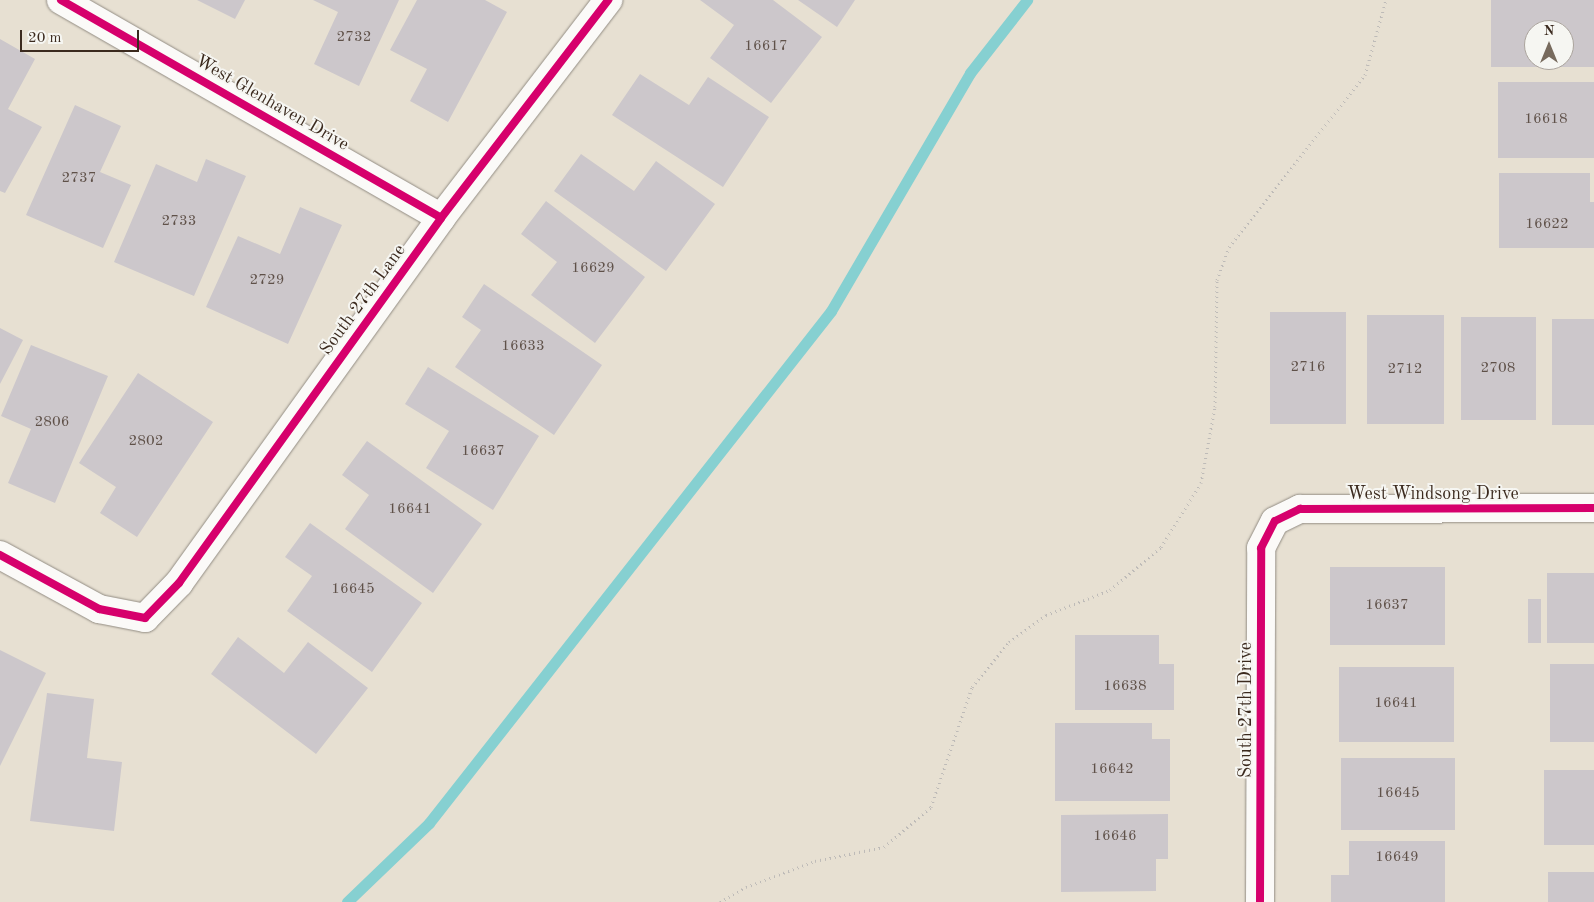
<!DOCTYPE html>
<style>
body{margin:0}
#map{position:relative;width:1594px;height:902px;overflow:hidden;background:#e7e0d2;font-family:"Old Standard TT",serif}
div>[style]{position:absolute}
.stream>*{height:11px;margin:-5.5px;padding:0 5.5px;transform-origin:5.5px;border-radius:5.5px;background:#86d0d1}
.building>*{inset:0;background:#ccc7cb;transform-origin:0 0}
.path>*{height:3px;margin-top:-1.5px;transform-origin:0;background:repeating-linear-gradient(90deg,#bebbb8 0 1px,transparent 0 5px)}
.roads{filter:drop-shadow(0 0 1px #928c83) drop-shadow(0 0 1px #928c83)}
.street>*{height:28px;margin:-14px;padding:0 14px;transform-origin:14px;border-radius:14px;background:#fbfaf8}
.cycleway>*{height:8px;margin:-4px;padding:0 4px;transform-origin:4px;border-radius:4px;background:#d6006c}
span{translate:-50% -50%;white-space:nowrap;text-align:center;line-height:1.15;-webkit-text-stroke:4px #f6f6f2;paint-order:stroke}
.number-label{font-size:15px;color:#5f5149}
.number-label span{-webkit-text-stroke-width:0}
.street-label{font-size:18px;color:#3b2a1e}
.north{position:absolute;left:1524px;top:20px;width:50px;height:50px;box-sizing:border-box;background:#f6f6f2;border:1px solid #aba49d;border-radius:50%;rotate:0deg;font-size:14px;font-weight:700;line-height:20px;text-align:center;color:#3b2a1e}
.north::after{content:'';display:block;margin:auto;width:18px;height:22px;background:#776a5d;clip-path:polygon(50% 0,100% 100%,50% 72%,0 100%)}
.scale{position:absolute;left:20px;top:30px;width:119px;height:22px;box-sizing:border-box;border:2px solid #3b2a1e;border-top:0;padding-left:6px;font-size:15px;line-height:18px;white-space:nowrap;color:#3b2a1e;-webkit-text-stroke:4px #f6f6f2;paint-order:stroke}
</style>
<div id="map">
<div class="stream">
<div style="left:347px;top:902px;width:114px;rotate:-43.9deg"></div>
<div style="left:429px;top:823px;width:651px;rotate:-51.86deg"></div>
<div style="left:831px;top:311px;width:276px;rotate:-59.7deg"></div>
<div style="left:970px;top:73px;width:93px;rotate:-52deg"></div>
</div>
<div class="building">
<div style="clip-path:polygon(197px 0,245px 0,235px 19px)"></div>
<div style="clip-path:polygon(313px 0,399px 0,359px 86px,314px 64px,338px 12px)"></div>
<div style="clip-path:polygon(417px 0,485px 0,507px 12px,448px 122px,410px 101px,427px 69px,390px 50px)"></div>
<div style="clip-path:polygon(700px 0,773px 0,822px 37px,771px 103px,710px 58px,734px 25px)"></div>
<div style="clip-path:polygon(798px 0,855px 0,837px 27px)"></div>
<div style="clip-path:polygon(evenodd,1491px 0,1594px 0,1594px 67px,1491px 67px,1491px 0,1534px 30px,1564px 30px,1564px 60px,1534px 60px,1534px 30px)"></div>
<div style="clip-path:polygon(0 39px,35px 59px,8px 109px,42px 127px,5px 193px,0 191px)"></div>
<div style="clip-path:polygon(640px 74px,689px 105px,708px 77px,769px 117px,723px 187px,612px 115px)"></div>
<div style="left:1498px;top:82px;width:96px;height:76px"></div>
<div style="clip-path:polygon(75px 105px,121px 126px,100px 172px,131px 185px,103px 248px,26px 215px)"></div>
<div style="clip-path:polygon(581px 154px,634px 191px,656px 161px,715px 204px,666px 271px,554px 191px)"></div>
<div style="clip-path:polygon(206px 159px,246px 176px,194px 296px,114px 262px,156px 164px,197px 182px)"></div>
<div style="clip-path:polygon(1499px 173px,1590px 173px,1590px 202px,1594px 202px,1594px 248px,1499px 248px)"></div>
<div style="clip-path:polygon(546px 201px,645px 277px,595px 343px,531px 295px,557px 262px,521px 234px)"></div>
<div style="clip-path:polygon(300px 207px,342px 225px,288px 344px,206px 307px,238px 236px,280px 254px)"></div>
<div style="clip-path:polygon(484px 284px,602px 365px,554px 435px,455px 367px,481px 330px,462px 317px)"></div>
<div style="left:1270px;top:312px;width:76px;height:112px"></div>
<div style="left:1367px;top:315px;width:77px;height:109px"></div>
<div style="left:1461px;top:317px;width:75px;height:103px"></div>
<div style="left:1552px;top:319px;width:42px;height:106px"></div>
<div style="clip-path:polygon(0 328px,23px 340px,0 384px)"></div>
<div style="clip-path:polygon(31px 345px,108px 376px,55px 503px,8px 483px,31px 429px,1px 416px)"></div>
<div style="clip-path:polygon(428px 367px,539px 436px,493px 510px,426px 468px,449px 431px,405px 404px)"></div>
<div style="clip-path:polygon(138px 373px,213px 422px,137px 537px,100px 513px,116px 487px,79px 463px)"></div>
<div style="clip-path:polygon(367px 441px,482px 524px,433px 593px,345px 529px,369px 495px,342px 475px)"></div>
<div style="clip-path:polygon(310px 523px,422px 603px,372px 672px,287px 611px,312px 576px,285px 557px)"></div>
<div style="left:1330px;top:567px;width:115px;height:78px"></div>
<div style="left:1547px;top:573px;width:47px;height:70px"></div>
<div style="left:1528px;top:599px;width:13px;height:44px"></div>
<div style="clip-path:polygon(1075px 635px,1159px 635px,1159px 664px,1174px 664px,1174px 710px,1075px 710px)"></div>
<div style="clip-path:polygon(238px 637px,284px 673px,308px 642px,368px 688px,316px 754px,211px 674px)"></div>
<div style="clip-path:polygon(0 650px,46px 673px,0 766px)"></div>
<div style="left:1550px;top:664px;width:44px;height:78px"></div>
<div style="left:1339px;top:667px;width:115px;height:75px"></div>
<div style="clip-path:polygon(47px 693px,94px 699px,87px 758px,122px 762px,114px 831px,30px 821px)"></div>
<div style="clip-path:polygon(1055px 723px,1152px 723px,1152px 739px,1170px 739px,1170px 801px,1055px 801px)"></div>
<div style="left:1341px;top:758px;width:114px;height:72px"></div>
<div style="left:1544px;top:770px;width:50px;height:75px"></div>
<div style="clip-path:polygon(1168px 814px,1168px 859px,1156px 859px,1156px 891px,1061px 892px,1061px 815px)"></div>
<div style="clip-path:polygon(1349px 841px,1445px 841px,1445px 902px,1331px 902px,1331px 875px,1349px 875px)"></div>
<div style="left:1548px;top:872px;width:46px;height:30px"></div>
</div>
<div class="path">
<div style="left:720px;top:902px;width:30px;rotate:-30deg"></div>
<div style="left:746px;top:887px;width:74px;rotate:-20.6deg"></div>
<div style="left:815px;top:861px;width:70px;rotate:-11.5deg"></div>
<div style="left:884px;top:847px;width:62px;rotate:-40.4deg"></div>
<div style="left:931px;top:807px;width:127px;rotate:-71.1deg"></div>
<div style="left:972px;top:687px;width:58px;rotate:-50.6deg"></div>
<div style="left:1009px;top:642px;width:46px;rotate:-36.1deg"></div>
<div style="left:1046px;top:615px;width:69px;rotate:-21.3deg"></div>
<div style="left:1110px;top:590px;width:67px;rotate:-40.1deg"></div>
<div style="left:1161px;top:547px;width:75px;rotate:-58deg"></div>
<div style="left:1201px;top:483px;width:77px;rotate:-79.6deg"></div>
<div style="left:1215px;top:407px;width:127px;rotate:-89.1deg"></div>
<div style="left:1217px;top:280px;width:35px;rotate:-70deg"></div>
<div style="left:1229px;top:247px;width:219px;rotate:-51.7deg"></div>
<div style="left:1365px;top:75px;width:78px;rotate:-74.4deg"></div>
</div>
<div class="roads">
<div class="street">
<div style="left:61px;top:0;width:438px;rotate:29.8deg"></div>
<div style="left:0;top:555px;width:113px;rotate:28.6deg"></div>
<div style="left:99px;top:609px;width:47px;rotate:11.1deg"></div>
<div style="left:145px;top:618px;width:49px;rotate:-45.8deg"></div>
<div style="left:179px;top:583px;width:449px;rotate:-54.3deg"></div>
<div style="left:441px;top:218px;width:275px;rotate:-52.5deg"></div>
<div style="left:1260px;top:902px;width:354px;rotate:-89.8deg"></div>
<div style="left:1261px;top:548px;width:30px;rotate:-63deg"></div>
<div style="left:1275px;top:521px;width:28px;rotate:-26deg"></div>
<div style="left:1300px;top:509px;width:294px;rotate:-0.2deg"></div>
</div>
</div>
<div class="cycleway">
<div style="left:61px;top:0;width:438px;rotate:29.8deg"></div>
<div style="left:0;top:555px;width:113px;rotate:28.6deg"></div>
<div style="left:99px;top:609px;width:47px;rotate:11.1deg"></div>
<div style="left:145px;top:618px;width:49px;rotate:-45.8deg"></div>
<div style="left:179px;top:583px;width:449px;rotate:-54.3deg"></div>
<div style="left:441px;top:218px;width:275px;rotate:-52.5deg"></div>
<div style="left:1260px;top:902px;width:354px;rotate:-89.8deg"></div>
<div style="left:1261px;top:548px;width:30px;rotate:-63deg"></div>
<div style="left:1275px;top:521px;width:28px;rotate:-26deg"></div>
<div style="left:1300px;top:509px;width:294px;rotate:-0.2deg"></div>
</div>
<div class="number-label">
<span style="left:354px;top:38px">2732</span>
<span style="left:766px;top:47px">16617</span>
<span style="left:1546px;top:120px">16618</span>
<span style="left:79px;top:179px">2737</span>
<span style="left:179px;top:222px">2733</span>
<span style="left:1547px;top:225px">16622</span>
<span style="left:593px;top:269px">16629</span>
<span style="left:267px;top:281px">2729</span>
<span style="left:523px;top:347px">16633</span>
<span style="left:1308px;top:368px">2716</span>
<span style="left:1498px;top:369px">2708</span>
<span style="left:1405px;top:370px">2712</span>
<span style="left:52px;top:423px">2806</span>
<span style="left:146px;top:442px">2802</span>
<span style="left:483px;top:452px">16637</span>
<span style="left:410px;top:510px">16641</span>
<span style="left:353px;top:590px">16645</span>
<span style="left:1387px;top:606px">16637</span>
<span style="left:1125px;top:687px">16638</span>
<span style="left:1396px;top:704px">16641</span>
<span style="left:1112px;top:770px">16642</span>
<span style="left:1398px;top:794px">16645</span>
<span style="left:1115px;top:837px">16646</span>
<span style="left:1397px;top:858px">16649</span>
</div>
<div class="street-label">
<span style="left:272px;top:103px;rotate:30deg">West Glenhaven Drive</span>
<span style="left:363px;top:300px;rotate:-54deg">South 27th Lane</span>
<span style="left:1433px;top:494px">West Windsong Drive</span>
<span style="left:1246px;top:710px;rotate:-90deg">South 27th Drive</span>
</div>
<div class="north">N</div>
<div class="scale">20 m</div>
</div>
